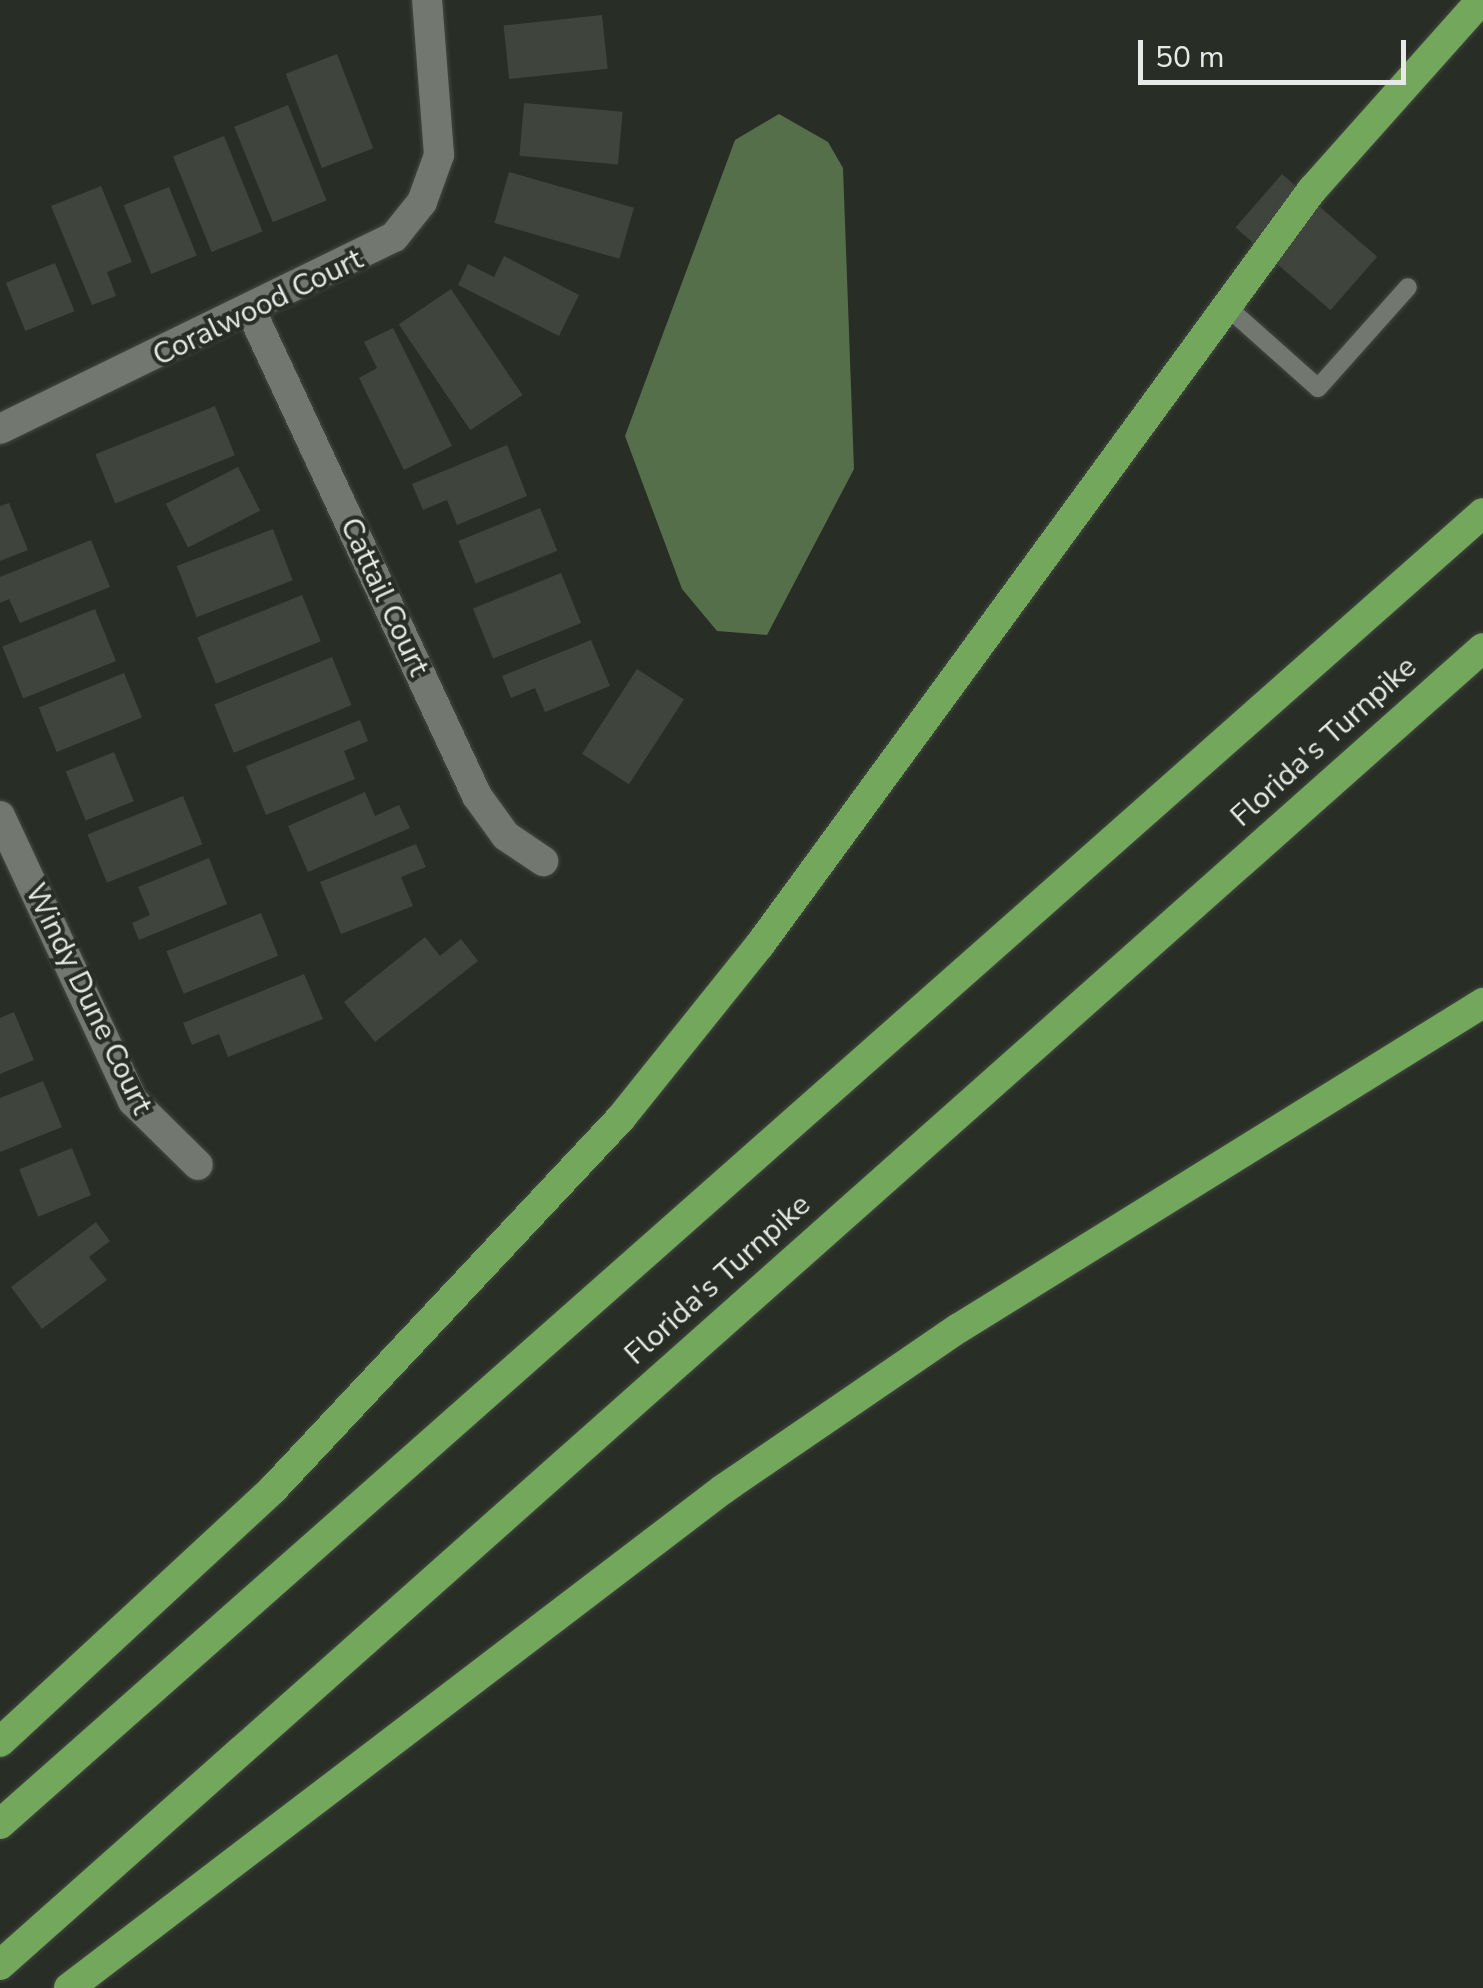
<!DOCTYPE html>
<style>
body{margin:0}
#map{position:relative;width:1483px;height:1988px;overflow:hidden;background:#282d25;font-family:"Nunito Sans",sans-serif}
div>[style]{position:absolute}
.water>*{inset:0;background:#566f4b}
.building>*{inset:0;background:#3f443d;transform-origin:0 0}
.roads{filter:drop-shadow(0 0 2px #434842) drop-shadow(0 0 2px #434842)}
.lane>*{height:18px;margin:-9px;padding:0 9px;transform-origin:9px;border-radius:9px;background:#72786f}
.street>*{height:30px;margin:-15px;padding:0 15px;transform-origin:15px;border-radius:15px;background:#72786f}
.highway>*{height:30px;margin:-15px;padding:0 15px;transform-origin:15px;border-radius:15px;background:#73a75b}
span{translate:-50% -50%;white-space:nowrap;text-align:center;line-height:1.15;-webkit-text-stroke:8px #282d25;paint-order:stroke}
.street-label{font-size:30px;color:#e6e9e5}
.scale{position:absolute;left:1138px;top:40px;width:268px;height:45px;box-sizing:border-box;border:5px solid #e6e9e5;border-top:0;padding-left:12px;font-size:30px;line-height:35px;white-space:nowrap;color:#e6e9e5;-webkit-text-stroke:8px #282d25;paint-order:stroke}
</style>
<div id="map">
<div class="water">
<div style="clip-path:polygon(779px 114px,828px 142px,843px 168px,854px 469px,767px 635px,717px 631px,682px 589px,625px 436px,735px 140px)"></div>
</div>
<div class="building">
<div style="left:602px;top:15px;width:54px;height:99px;rotate:84deg"></div>
<div style="left:337px;top:54px;width:101px;height:55px;rotate:69deg"></div>
<div style="left:524px;top:103px;width:99px;height:53px;rotate:5deg"></div>
<div style="left:288px;top:105px;width:103px;height:58px;rotate:68deg"></div>
<div style="left:224px;top:136px;width:103px;height:55px;rotate:68deg"></div>
<div style="left:509px;top:172px;width:130px;height:53px;rotate:16deg"></div>
<div style="left:1282px;top:174px;width:126px;height:71px;rotate:41deg"></div>
<div style="clip-path:polygon(101px 186px,132px 262px,107px 272px,116px 296px,92px 305px,51px 206px)"></div>
<div style="left:169px;top:187px;width:74px;height:49px;rotate:68deg"></div>
<div style="clip-path:polygon(504px 256px,579px 295px,559px 336px,458px 285px,468px 264px,494px 277px)"></div>
<div style="left:55px;top:263px;width:52px;height:53px;rotate:68deg"></div>
<div style="left:451px;top:289px;width:128px;height:63px;rotate:56deg"></div>
<div style="clip-path:polygon(393px 328px,452px 446px,404px 470px,359px 378px,377px 368px,364px 342px)"></div>
<div style="left:215px;top:406px;width:53px;height:129px;rotate:68deg"></div>
<div style="clip-path:polygon(507px 445px,527px 496px,457px 525px,447px 500px,423px 510px,412px 484px)"></div>
<div style="left:238px;top:467px;width:49px;height:81px;rotate:63deg"></div>
<div style="clip-path:polygon(9px 503px,28px 550px,0 561px,0 506px)"></div>
<div style="left:540px;top:508px;width:46px;height:88px;rotate:68deg"></div>
<div style="left:273px;top:529px;width:55px;height:103px;rotate:69deg"></div>
<div style="clip-path:polygon(91px 540px,110px 587px,20px 623px,9px 599px,0 603px,0 577px)"></div>
<div style="left:561px;top:573px;width:54px;height:95px;rotate:68deg"></div>
<div style="left:302px;top:595px;width:50px;height:113px;rotate:68deg"></div>
<div style="left:95px;top:609px;width:56px;height:100px;rotate:68deg"></div>
<div style="clip-path:polygon(591px 640px,610px 686px,545px 712px,535px 688px,511px 698px,502px 676px)"></div>
<div style="left:332px;top:657px;width:52px;height:127px;rotate:68deg"></div>
<div style="left:637px;top:669px;width:56px;height:101px;rotate:33deg"></div>
<div style="left:124px;top:673px;width:48px;height:92px;rotate:68deg"></div>
<div style="clip-path:polygon(360px 720px,368px 741px,344px 751px,355px 779px,266px 815px,246px 766px)"></div>
<div style="left:114px;top:752px;width:53px;height:52px;rotate:68deg"></div>
<div style="clip-path:polygon(365px 792px,375px 816px,399px 805px,410px 828px,308px 872px,288px 826px)"></div>
<div style="left:183px;top:796px;width:52px;height:103px;rotate:68deg"></div>
<div style="clip-path:polygon(416px 844px,426px 867px,401px 877px,413px 906px,341px 934px,320px 882px)"></div>
<div style="clip-path:polygon(209px 858px,227px 904px,139px 940px,132px 923px,150px 915px,138px 887px)"></div>
<div style="left:261px;top:913px;width:46px;height:102px;rotate:68deg"></div>
<div style="clip-path:polygon(425px 937px,440px 956px,461px 939px,478px 961px,375px 1042px,344px 1002px)"></div>
<div style="clip-path:polygon(304px 974px,323px 1019px,228px 1057px,219px 1034px,192px 1045px,183px 1023px)"></div>
<div style="clip-path:polygon(14px 1012px,34px 1060px,0 1074px,0 1018px)"></div>
<div style="clip-path:polygon(43px 1081px,62px 1127px,0 1152px,0 1098px)"></div>
<div style="left:72px;top:1148px;width:51px;height:57px;rotate:68deg"></div>
<div style="clip-path:polygon(96px 1222px,110px 1241px,89px 1257px,107px 1280px,42px 1329px,11px 1287px)"></div>
</div>
<div class="roads">
<div class="lane">
<div style="left:1226px;top:306px;width:123px;rotate:41.7deg"></div>
<div style="left:1318px;top:388px;width:135px;rotate:-48.3deg"></div>
</div>
<div class="street">
<div style="left:252px;top:313px;width:533px;rotate:65.02deg"></div>
<div style="left:477px;top:796px;width:49px;rotate:54.1deg"></div>
<div style="left:506px;top:836px;width:45px;rotate:34deg"></div>
<div style="left:0;top:429px;width:438px;rotate:-26deg"></div>
<div style="left:394px;top:237px;width:45px;rotate:-51.3deg"></div>
<div style="left:422px;top:202px;width:50px;rotate:-70.1deg"></div>
<div style="left:439px;top:155px;width:155px;rotate:-94.4deg"></div>
<div style="left:0;top:816px;width:315px;rotate:65deg"></div>
<div style="left:133px;top:1101px;width:91px;rotate:44.6deg"></div>
</div>
<div class="highway">
<div style="left:0;top:1742px;width:374px;rotate:-42.8deg"></div>
<div style="left:274px;top:1488px;width:507px;rotate:-46.84deg"></div>
<div style="left:621px;top:1118px;width:221px;rotate:-51.3deg"></div>
<div style="left:759px;top:946px;width:937px;rotate:-53.82deg"></div>
<div style="left:1312px;top:190px;width:254px;rotate:-48.3deg"></div>
<div style="left:0;top:1824px;width:1979px;rotate:-41.48deg"></div>
<div style="left:0;top:1965px;width:1983px;rotate:-41.61deg"></div>
<div style="left:69px;top:1988px;width:821px;rotate:-37.33deg"></div>
<div style="left:722px;top:1490px;width:287px;rotate:-34.4deg"></div>
<div style="left:959px;top:1328px;width:617px;rotate:-31.81deg"></div>
</div>
</div>
<div class="street-label">
<span style="left:258px;top:308px;rotate:-26deg">Coralwood Court</span>
<span style="left:384px;top:597px;rotate:65deg">Cattail Court</span>
<span style="left:1324px;top:742px;rotate:-42deg">Florida's Turnpike</span>
<span style="left:88px;top:999px;rotate:64deg">Windy Dune Court</span>
<span style="left:718px;top:1280px;rotate:-42deg">Florida's Turnpike</span>
</div>
<div class="scale">50 m</div>
</div>
